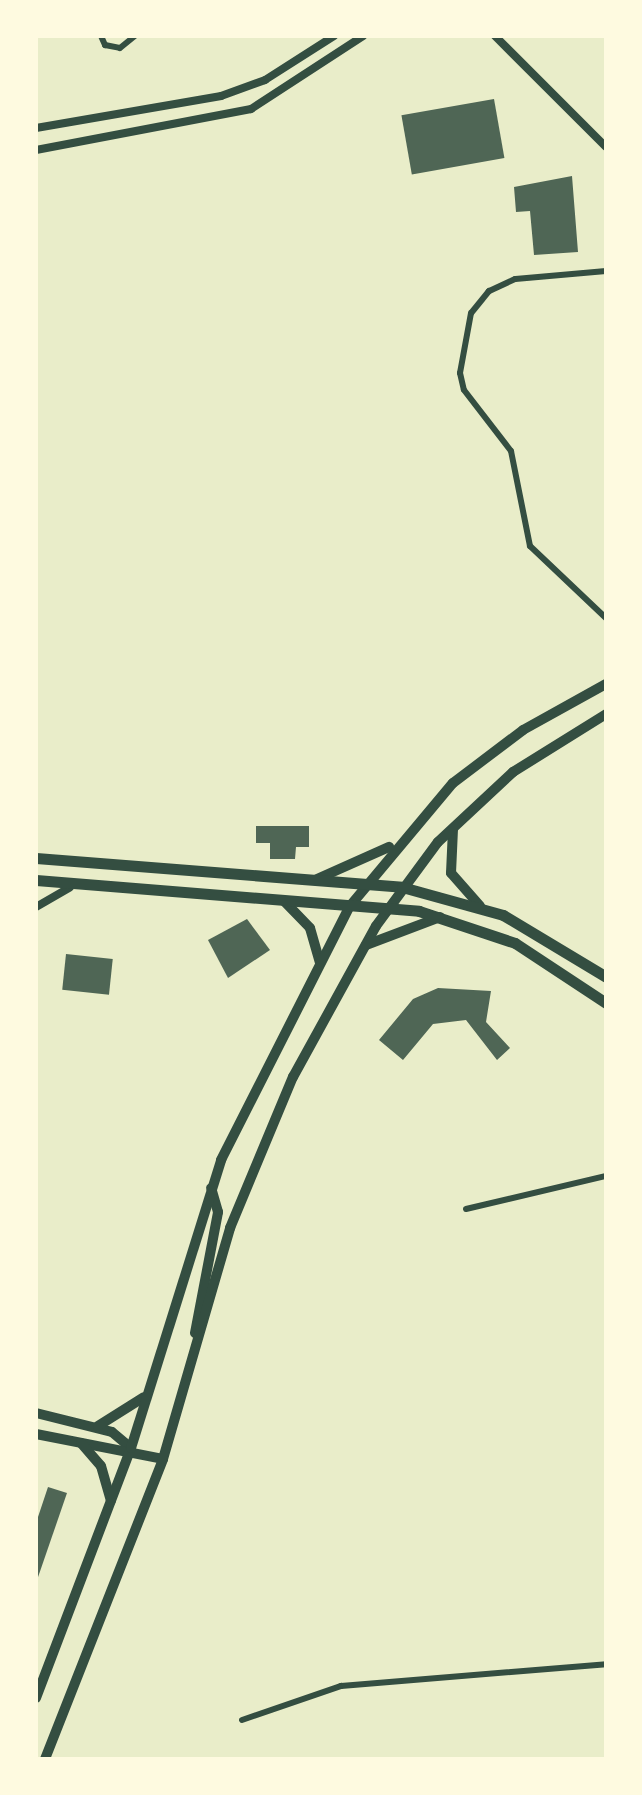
<!DOCTYPE html>
<style>
body{margin:0}
#map{position:relative;width:642px;height:1795px;overflow:hidden;background:#e9edc9;font-family:Overpass,sans-serif}
div>[style]{position:absolute}
.building>*{inset:0;background:#4f6655;transform-origin:0 0}
.minor>*{height:6px;margin:-3px;padding:0 3px;transform-origin:3px;border-radius:3px;background:#344e41}
.tertiary>*{height:8px;margin:-4px;padding:0 4px;transform-origin:4px;border-radius:4px;background:#344e41}
.primary>*{height:10px;margin:-5px;padding:0 5px;transform-origin:5px;border-radius:5px;background:#344e41}
.trunk>*{height:11px;margin:-5.5px;padding:0 5.5px;transform-origin:5.5px;border-radius:5.5px;background:#344e41}
span{translate:-50% -50%;white-space:nowrap;text-align:center;line-height:1.15;-webkit-text-stroke:8px #fefae0;paint-order:stroke}
.frame{position:absolute;inset:0;border:38px solid #fefae0;pointer-events:none}
</style>
<div id="map">
<div class="building">
<div style="left:494px;top:99px;width:60px;height:94px;rotate:80deg"></div>
<div style="clip-path:polygon(572px 176px,578px 252px,534px 255px,530px 211px,516px 212px,514px 187px)"></div>
<div style="clip-path:polygon(256px 826px,309px 826px,309px 847px,296px 847px,295px 859px,270px 859px,270px 843px,256px 843px)"></div>
<div style="clip-path:polygon(247px 919px,270px 950px,228px 978px,208px 940px)"></div>
<div style="left:66px;top:954px;width:47px;height:36px;rotate:6deg"></div>
<div style="clip-path:polygon(438px 988px,491px 991px,486px 1022px,510px 1048px,497px 1060px,466px 1020px,433px 1024px,403px 1060px,379px 1040px,413px 999px)"></div>
<div style="clip-path:polygon(48px 1487px,67px 1493px,36px 1583px,36px 1523px)"></div>
</div>
<div class="minor">
<div style="left:101px;top:36px;width:10px;rotate:66deg"></div>
<div style="left:105px;top:45px;width:15px;rotate:11deg"></div>
<div style="left:120px;top:48px;width:19px;rotate:-39deg"></div>
<div style="left:606px;top:271px;width:91px;rotate:175deg"></div>
<div style="left:515px;top:279px;width:29px;rotate:155deg"></div>
<div style="left:489px;top:291px;width:28px;rotate:129deg"></div>
<div style="left:471px;top:313px;width:61px;rotate:100.4deg"></div>
<div style="left:460px;top:373px;width:17px;rotate:77deg"></div>
<div style="left:464px;top:390px;width:77px;rotate:52.4deg"></div>
<div style="left:511px;top:451px;width:97px;rotate:78.7deg"></div>
<div style="left:530px;top:546px;width:105px;rotate:43.5deg"></div>
<div style="left:466px;top:1209px;width:144px;rotate:-13.3deg"></div>
<div style="left:242px;top:1720px;width:105px;rotate:-19deg"></div>
<div style="left:341px;top:1686px;width:266px;rotate:-4.7deg"></div>
</div>
<div class="tertiary">
<div style="left:495px;top:36px;width:157px;rotate:45deg"></div>
<div style="left:36px;top:128px;width:188px;rotate:-9.8deg"></div>
<div style="left:221px;top:96px;width:47px;rotate:-20deg"></div>
<div style="left:265px;top:80px;width:82px;rotate:-32.5deg"></div>
<div style="left:36px;top:150px;width:219px;rotate:-10.8deg"></div>
<div style="left:251px;top:109px;width:134px;rotate:-33.1deg"></div>
<div style="left:36px;top:907px;width:39px;rotate:-30deg"></div>
</div>
<div class="primary">
<div style="left:453px;top:829px;width:44px;rotate:92.6deg"></div>
<div style="left:451px;top:873px;width:44px;rotate:48.7deg"></div>
<div style="left:317px;top:879px;width:79px;rotate:-24deg"></div>
<div style="left:285px;top:902px;width:36px;rotate:46deg"></div>
<div style="left:310px;top:928px;width:35px;rotate:74deg"></div>
<div style="left:366px;top:945px;width:79px;rotate:-20.7deg"></div>
<div style="left:195px;top:1333px;width:123px;rotate:-79.2deg"></div>
<div style="left:218px;top:1212px;width:25px;rotate:-106deg"></div>
<div style="left:36px;top:1413px;width:78px;rotate:14deg"></div>
<div style="left:112px;top:1432px;width:25px;rotate:40deg"></div>
<div style="left:98px;top:1426px;width:54px;rotate:-32.2deg"></div>
<div style="left:36px;top:1434px;width:129px;rotate:11.1deg"></div>
<div style="left:81px;top:1443px;width:30px;rotate:49deg"></div>
<div style="left:101px;top:1466px;width:36px;rotate:74deg"></div>
<div style="left:36px;top:1698px;width:267px;rotate:-69.2deg"></div>
<div style="left:131px;top:1448px;width:302px;rotate:-72.6deg"></div>
<div style="left:221px;top:1160px;width:285px;rotate:-63.1deg"></div>
<div style="left:350px;top:906px;width:160px;rotate:-50.1deg"></div>
<div style="left:453px;top:783px;width:88px;rotate:-37.1deg"></div>
<div style="left:523px;top:730px;width:95px;rotate:-29deg"></div>
<div style="left:45px;top:1759px;width:322px;rotate:-68.5deg"></div>
<div style="left:163px;top:1459px;width:241px;rotate:-73.8deg"></div>
<div style="left:230px;top:1228px;width:164px;rotate:-67.4deg"></div>
<div style="left:293px;top:1077px;width:172px;rotate:-61.2deg"></div>
<div style="left:376px;top:926px;width:104px;rotate:-53.6deg"></div>
<div style="left:438px;top:842px;width:103px;rotate:-43deg"></div>
<div style="left:513px;top:772px;width:110px;rotate:-31.9deg"></div>
</div>
<div class="trunk">
<div style="left:36px;top:858px;width:367px;rotate:4.5deg"></div>
<div style="left:402px;top:887px;width:105px;rotate:15.5deg"></div>
<div style="left:503px;top:915px;width:120px;rotate:31deg"></div>
<div style="left:36px;top:880px;width:384px;rotate:4.6deg"></div>
<div style="left:419px;top:911px;width:101px;rotate:18.4deg"></div>
<div style="left:515px;top:943px;width:109px;rotate:33.4deg"></div>
</div>
<div class="frame"></div>
</div>
